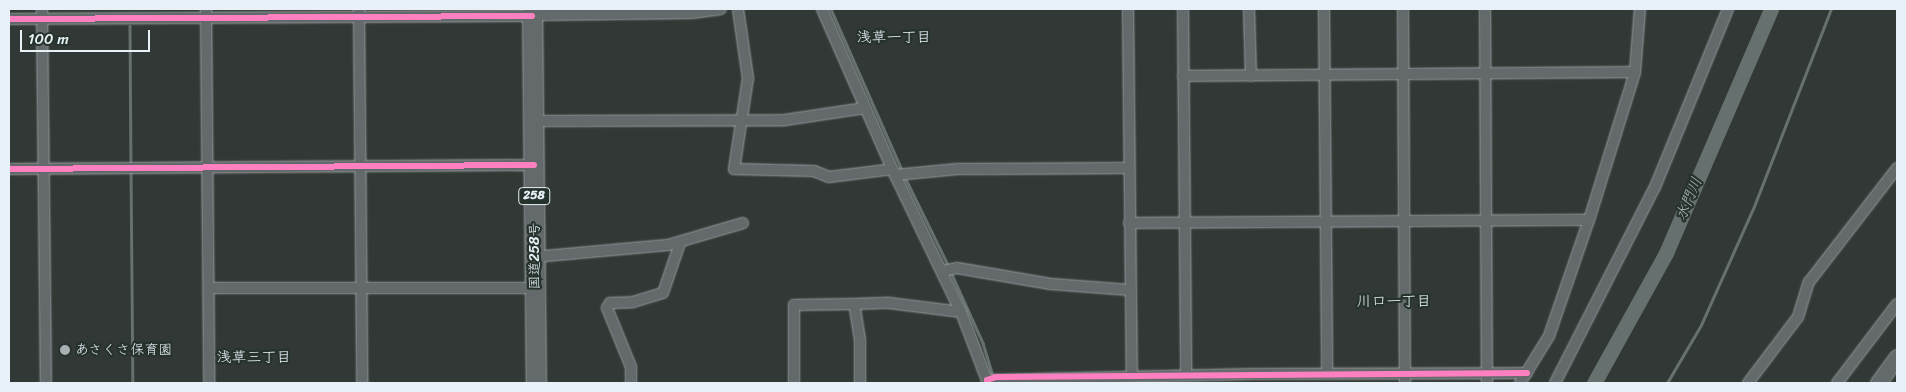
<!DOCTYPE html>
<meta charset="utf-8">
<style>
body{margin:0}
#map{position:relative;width:1906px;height:392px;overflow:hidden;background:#313835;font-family:Sriracha,"Klee One",sans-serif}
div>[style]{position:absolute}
.stream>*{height:2.5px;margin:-1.25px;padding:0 1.25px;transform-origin:1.25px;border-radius:1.25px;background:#66716f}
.river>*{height:15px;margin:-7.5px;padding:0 7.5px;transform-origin:7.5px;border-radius:7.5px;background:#66716f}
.roads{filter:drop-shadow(0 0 1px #989d9e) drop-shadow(0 0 1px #989d9e)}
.street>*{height:10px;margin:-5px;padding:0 5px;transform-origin:5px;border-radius:5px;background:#646a6b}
.secondary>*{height:15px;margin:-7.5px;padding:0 7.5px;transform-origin:7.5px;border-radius:7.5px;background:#646a6b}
.highway>*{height:19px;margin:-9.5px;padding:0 9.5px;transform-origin:9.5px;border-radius:9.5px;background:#646a6b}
.cycleway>*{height:6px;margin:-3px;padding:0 3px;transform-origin:3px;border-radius:3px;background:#ff80c0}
.dots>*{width:14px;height:14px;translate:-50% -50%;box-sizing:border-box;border:2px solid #26332d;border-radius:50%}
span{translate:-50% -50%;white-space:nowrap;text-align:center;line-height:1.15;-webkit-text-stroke:4.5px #26332d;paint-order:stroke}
.shield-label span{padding:1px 4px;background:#26332d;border:1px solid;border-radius:4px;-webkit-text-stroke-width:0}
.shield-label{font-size:12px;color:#e8f1f8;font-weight:700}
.street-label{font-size:14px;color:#e8f1f8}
.poi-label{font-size:14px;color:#e8f1f8}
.left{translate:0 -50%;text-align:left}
.neighbourhood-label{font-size:15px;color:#e8f1f8}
.water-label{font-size:15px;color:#b0babd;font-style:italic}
.frame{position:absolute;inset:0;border:10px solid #e8f1f8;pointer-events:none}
.scale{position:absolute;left:20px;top:30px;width:130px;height:22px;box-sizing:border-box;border:2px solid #e8f1f8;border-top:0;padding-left:6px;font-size:15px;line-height:18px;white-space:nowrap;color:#e8f1f8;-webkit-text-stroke:4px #26332d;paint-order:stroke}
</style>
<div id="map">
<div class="stream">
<div style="left:831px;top:9px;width:178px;rotate:66.2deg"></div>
<div style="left:130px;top:26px;width:138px;rotate:89.6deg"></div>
<div style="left:131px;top:170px;width:213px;rotate:89.5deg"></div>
<div style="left:905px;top:177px;width:100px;rotate:63.9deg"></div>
<div style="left:951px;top:272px;width:78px;rotate:65.7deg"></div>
<div style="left:983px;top:343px;width:37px;rotate:73deg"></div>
<div style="left:1667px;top:383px;width:67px;rotate:-59.6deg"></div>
<div style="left:1701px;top:325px;width:127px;rotate:-65.9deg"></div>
<div style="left:1753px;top:209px;width:215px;rotate:-68.7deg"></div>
</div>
<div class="river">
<div style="left:1594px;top:383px;width:149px;rotate:-61deg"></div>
<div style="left:1666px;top:253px;width:266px;rotate:-66.7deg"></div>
</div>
<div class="roads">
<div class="street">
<div style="left:42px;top:9px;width:374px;rotate:89.4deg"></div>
<div style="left:206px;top:9px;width:374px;rotate:89.5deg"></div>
<div style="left:359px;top:9px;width:374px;rotate:89.5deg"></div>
<div style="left:738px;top:9px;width:70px;rotate:81.8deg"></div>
<div style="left:748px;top:78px;width:92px;rotate:98.7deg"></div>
<div style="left:734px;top:169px;width:80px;rotate:1.4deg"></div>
<div style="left:814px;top:171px;width:16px;rotate:22deg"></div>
<div style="left:829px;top:177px;width:64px;rotate:-7.1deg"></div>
<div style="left:822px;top:9px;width:181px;rotate:66.3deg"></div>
<div style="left:895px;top:175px;width:152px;rotate:64.3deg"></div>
<div style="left:961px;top:312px;width:76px;rotate:69.2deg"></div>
<div style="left:1128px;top:9px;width:367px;rotate:89.4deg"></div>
<div style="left:1183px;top:9px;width:366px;rotate:89.5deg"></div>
<div style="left:1249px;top:9px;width:67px;rotate:88.3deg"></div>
<div style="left:1324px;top:9px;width:364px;rotate:89.5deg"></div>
<div style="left:1403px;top:9px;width:374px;rotate:89.7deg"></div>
<div style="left:1485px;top:9px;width:374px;rotate:89.7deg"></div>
<div style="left:543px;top:15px;width:149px;rotate:-0.8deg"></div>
<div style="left:692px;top:13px;width:29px;rotate:-8deg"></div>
<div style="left:9px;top:19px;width:523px;rotate:-0.33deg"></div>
<div style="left:1183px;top:76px;width:452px;rotate:-0.5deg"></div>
<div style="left:544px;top:121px;width:241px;rotate:-0.2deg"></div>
<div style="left:785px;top:120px;width:81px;rotate:-8.5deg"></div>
<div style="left:9px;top:169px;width:525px;rotate:-0.44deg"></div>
<div style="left:895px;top:175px;width:63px;rotate:-5.4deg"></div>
<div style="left:958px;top:169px;width:170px;rotate:-0.3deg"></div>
<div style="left:1129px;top:223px;width:460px;rotate:-0.4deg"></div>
<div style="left:545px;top:256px;width:123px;rotate:-5.1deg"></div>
<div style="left:668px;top:245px;width:78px;rotate:-16.3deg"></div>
<div style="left:942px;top:271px;width:15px;rotate:-11deg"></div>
<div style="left:957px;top:268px;width:95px;rotate:9.7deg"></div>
<div style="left:1051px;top:284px;width:79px;rotate:4.3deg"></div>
<div style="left:210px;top:288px;width:325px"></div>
<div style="left:987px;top:380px;width:267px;rotate:-1.3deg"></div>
<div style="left:1254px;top:374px;width:273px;rotate:-0.2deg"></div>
<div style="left:631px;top:383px;width:16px;rotate:-90deg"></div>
<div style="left:631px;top:367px;width:64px;rotate:-112.1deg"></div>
<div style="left:607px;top:308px;width:6px;rotate:-59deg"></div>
<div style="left:610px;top:303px;width:23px;rotate:-2deg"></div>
<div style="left:633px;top:302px;width:31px;rotate:-17deg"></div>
<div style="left:663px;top:293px;width:53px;rotate:-71.2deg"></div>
<div style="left:794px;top:383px;width:78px;rotate:-90deg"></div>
<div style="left:794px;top:305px;width:60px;rotate:-1deg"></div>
<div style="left:860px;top:383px;width:43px;rotate:-90deg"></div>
<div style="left:860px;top:340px;width:36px;rotate:-99deg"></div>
<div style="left:854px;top:304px;width:35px;rotate:-2deg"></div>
<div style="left:889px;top:303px;width:73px;rotate:7.1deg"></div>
<div style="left:1520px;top:383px;width:55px;rotate:-58.3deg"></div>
<div style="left:1549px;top:336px;width:123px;rotate:-71deg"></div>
<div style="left:1589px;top:220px;width:155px;rotate:-72.7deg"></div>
<div style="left:1635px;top:72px;width:63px;rotate:-85.5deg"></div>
<div style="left:1555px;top:383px;width:220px;rotate:-63deg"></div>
<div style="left:1655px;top:187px;width:192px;rotate:-67.7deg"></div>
<div style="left:1748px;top:383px;width:83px;rotate:-52.9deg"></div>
<div style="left:1798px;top:317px;width:37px;rotate:-73deg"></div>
<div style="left:1809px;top:282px;width:144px;rotate:-52.3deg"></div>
<div style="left:1837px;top:383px;width:99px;rotate:-52.8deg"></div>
</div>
<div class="secondary">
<div style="left:1878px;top:383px;width:32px;rotate:-54deg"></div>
</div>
<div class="highway">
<div style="left:532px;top:9px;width:374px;rotate:89.4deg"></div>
</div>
</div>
<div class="cycleway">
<div style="left:9px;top:19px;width:523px;rotate:-0.33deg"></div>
<div style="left:9px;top:169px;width:525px;rotate:-0.44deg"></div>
<div style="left:988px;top:383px;width:3px;rotate:-108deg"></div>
<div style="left:987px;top:380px;width:9px;rotate:-18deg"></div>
<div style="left:996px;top:377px;width:531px;rotate:-0.43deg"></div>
</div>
<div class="dots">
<div style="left:65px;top:350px;background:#a8b0b4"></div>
</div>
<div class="shield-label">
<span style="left:534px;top:196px">258</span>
</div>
<div class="street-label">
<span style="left:535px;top:256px;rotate:-90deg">国道258号</span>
</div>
<div class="poi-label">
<span class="left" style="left:75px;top:350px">あさくさ保育園</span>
</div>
<div class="neighbourhood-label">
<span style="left:894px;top:38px">浅草一丁目</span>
<span style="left:1394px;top:302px">川口一丁目</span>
<span style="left:254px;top:358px">浅草三丁目</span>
</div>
<div class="water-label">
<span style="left:1689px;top:199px;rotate:-67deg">水門川</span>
</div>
<div class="frame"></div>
<div class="scale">100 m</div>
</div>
